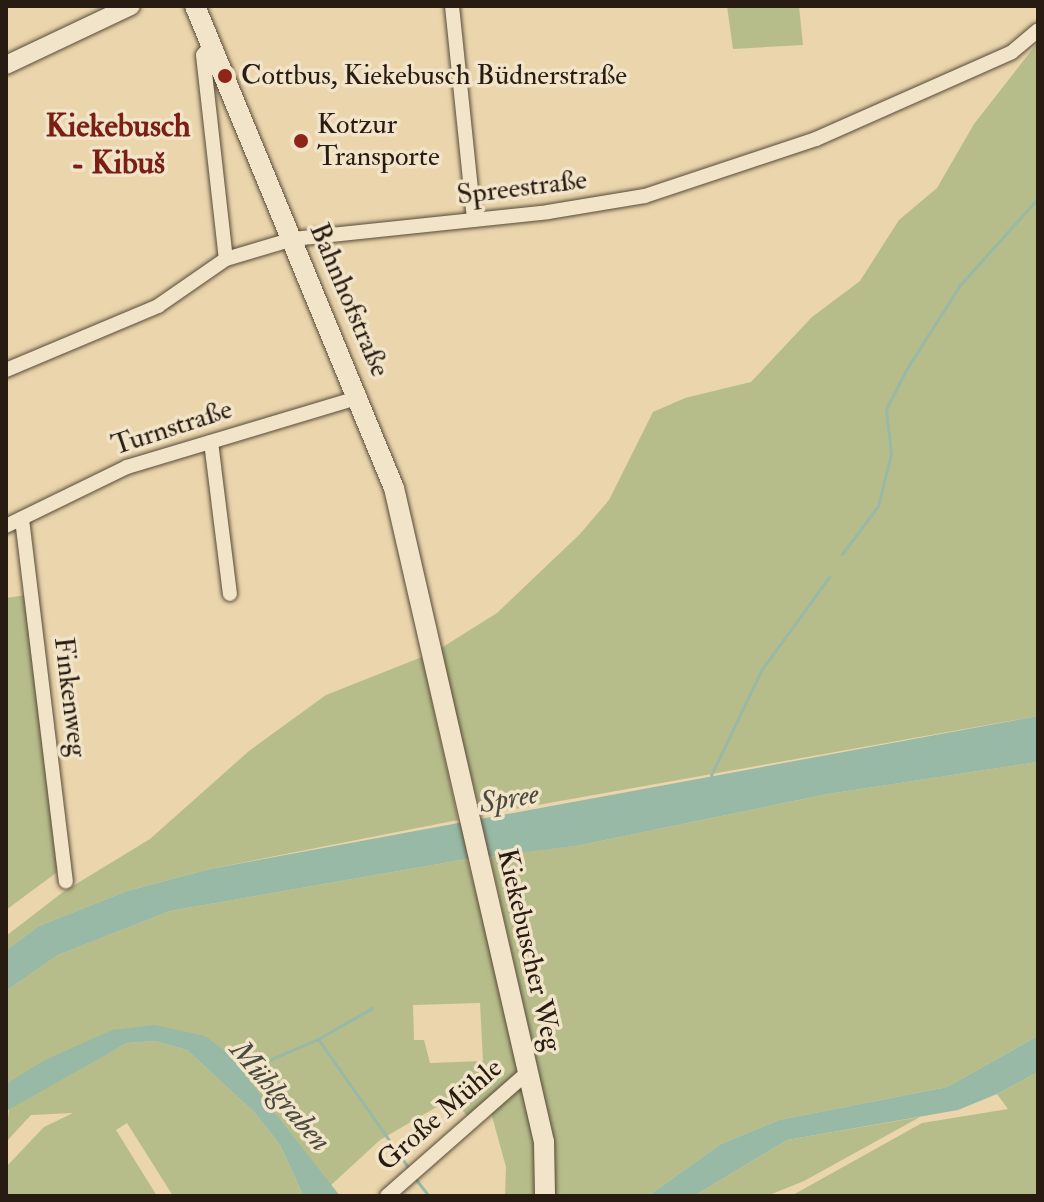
<!DOCTYPE html>
<meta charset="utf-8">
<style>
body{margin:0}
#map{position:relative;width:1044px;height:1202px;overflow:hidden;background:#ead5ac;font-family:"IM FELL Double Pica",serif}
div>[style]{position:absolute}
.green>*{inset:0;background:#b6bd8a}
.water>*{inset:0;background:#98b9a5}
.stream>*{height:3px;margin:-1.5px;padding:0 1.5px;transform-origin:1.5px;border-radius:1.5px;background:#98b9a5}
.roads{filter:drop-shadow(0 0 2px #584a38) drop-shadow(0 0 2px #584a38)}
.minor>*{height:14px;margin:-7px;padding:0 7px;transform-origin:7px;border-radius:7px;background:#f1e4c9}
.tertiary>*{height:18px;margin:-9px;padding:0 9px;transform-origin:9px;border-radius:9px;background:#f1e4c9}
.secondary>*{height:20px;margin:-10px;padding:0 10px;transform-origin:10px;border-radius:10px;background:#f1e4c9}
.dots>*{width:22px;height:22px;translate:-50% -50%;box-sizing:border-box;border:4px solid #f1e4c9;border-radius:50%}
span{translate:-50% -50%;white-space:nowrap;text-align:center;line-height:1.15;-webkit-text-stroke:7px #f1e4c9;paint-order:stroke}
.poi-label{font-size:28px;color:#281b12}
.left{translate:0 -50%;text-align:left}
.street-label{font-size:28px;color:#281b12}
.water-label{font-size:30px;color:#4a4a3e;font-style:italic}
.quarter-label{font-size:32px;color:#7a1f14;font-weight:700}
.frame{position:absolute;inset:0;border:8px solid #281b12;pointer-events:none}
</style>
<div id="map">
<div class="green">
<div style="clip-path:polygon(727px 6px,799px 6px,803px 45px,733px 49px)"></div>
<div style="clip-path:polygon(1038px 42px,1038px 716px,481px 815px,438px 650px,497px 613px,580px 534px,609px 500px,653px 412px,685px 398px,751px 382px,812px 317px,860px 281px,899px 220px,937px 188px,974px 124px)"></div>
<div style="clip-path:polygon(26px 595px,60px 870px,6px 910px,6px 598px)"></div>
<div style="clip-path:polygon(422px 657px,458px 820px,210px 869px,127px 891px,39px 926px,6px 950px,6px 936px,63px 892px,150px 839px,249px 751px,326px 695px)"></div>
<div style="clip-path:polygon(1038px 762px,1038px 1036px,947px 1087px,779px 1120px,721px 1144px,648px 1196px,550px 1196px,539px 1074px,490px 855px,576px 846px,828px 794px)"></div>
<div style="clip-path:polygon(evenodd,467px 859px,522px 1069px,469px 1118px,452px 1098px,380px 1140px,330px 1186px,228px 1053px,112px 1030px,6px 1084px,6px 991px,58px 955px,170px 911px,467px 859px,480px 1003px,483px 1061px,430px 1063px,424px 1040px,414px 1040px,413px 1005px,480px 1003px)"></div>
<div style="clip-path:polygon(155px 1041px,187px 1050px,255px 1113px,280px 1145px,303px 1195px,173px 1196px,127px 1123px,116px 1130px,157px 1196px,6px 1196px,6px 1167px,44px 1127px,73px 1113px,31px 1115px,6px 1142px,9px 1107px,127px 1043px)"></div>
<div style="clip-path:polygon(1038px 1072px,1038px 1196px,791px 1196px,922px 1123px,1008px 1109px,997px 1094px)"></div>
<div style="clip-path:polygon(525px 1080px,539px 1135px,540px 1196px,505px 1196px,506px 1167px,490px 1109px)"></div>
<div style="clip-path:polygon(920px 1117px,804px 1181px,767px 1196px,694px 1196px,787px 1140px)"></div>
</div>
<div class="water">
<div style="clip-path:polygon(1038px 716px,1038px 762px,828px 794px,576px 846px,467px 859px,170px 911px,58px 955px,6px 991px,6px 950px,39px 926px,127px 891px,210px 869px)"></div>
<div style="clip-path:polygon(155px 1025px,205px 1036px,228px 1053px,340px 1196px,303px 1195px,280px 1145px,255px 1113px,187px 1050px,155px 1041px,127px 1043px,6px 1111px,6px 1084px,43px 1061px,112px 1030px)"></div>
<div style="clip-path:polygon(1038px 1036px,1038px 1072px,997px 1094px,958px 1110px,787px 1140px,694px 1196px,648px 1196px,721px 1144px,779px 1120px,947px 1087px)"></div>
</div>
<div class="stream">
<div style="left:842px;top:554px;width:60px;rotate:-53.1deg"></div>
<div style="left:878px;top:506px;width:54px;rotate:-76deg"></div>
<div style="left:891px;top:454px;width:45px;rotate:-96.3deg"></div>
<div style="left:886px;top:409px;width:44px;rotate:-62.9deg"></div>
<div style="left:906px;top:370px;width:101px;rotate:-57.6deg"></div>
<div style="left:960px;top:285px;width:117px;rotate:-48.1deg"></div>
<div style="left:711px;top:775px;width:118px;rotate:-64.3deg"></div>
<div style="left:762px;top:669px;width:114px;rotate:-53.9deg"></div>
<div style="left:318px;top:1039px;width:160px;rotate:54.9deg"></div>
<div style="left:243px;top:1071px;width:82px;rotate:-23.1deg"></div>
<div style="left:318px;top:1039px;width:62px;rotate:-29.9deg"></div>
<div style="left:414px;top:1177px;width:24px;rotate:52deg"></div>
</div>
<div class="roads">
<div class="minor">
<div style="left:452px;top:6px;width:215px;rotate:84.1deg"></div>
<div style="left:212px;top:44px;width:14px;rotate:129deg"></div>
<div style="left:203px;top:55px;width:205px;rotate:83.6deg"></div>
<div style="left:6px;top:370px;width:165px;rotate:-22.8deg"></div>
<div style="left:158px;top:306px;width:83px;rotate:-34.7deg"></div>
<div style="left:226px;top:259px;width:70px;rotate:-16.6deg"></div>
<div style="left:293px;top:239px;width:256px;rotate:-6deg"></div>
<div style="left:548px;top:212px;width:98px;rotate:-9.4deg"></div>
<div style="left:645px;top:196px;width:180px;rotate:-18.4deg"></div>
<div style="left:816px;top:139px;width:214px;rotate:-23.9deg"></div>
<div style="left:1012px;top:52px;width:34px;rotate:-40deg"></div>
<div style="left:211px;top:442px;width:153px;rotate:82.9deg"></div>
<div style="left:22px;top:519px;width:365px;rotate:83.1deg"></div>
<div style="left:6px;top:526px;width:135px;rotate:-26deg"></div>
<div style="left:127px;top:467px;width:243px;rotate:-16.7deg"></div>
<div style="left:387px;top:1196px;width:188px;rotate:-41.3deg"></div>
</div>
<div class="tertiary">
<div style="left:6px;top:65px;width:138px;rotate:-25.3deg"></div>
</div>
<div class="secondary">
<div style="left:195px;top:6px;width:521px;rotate:67.57deg"></div>
<div style="left:394px;top:488px;width:671px;rotate:77.08deg"></div>
<div style="left:544px;top:1142px;width:54px;rotate:88.9deg"></div>
</div>
</div>
<div class="dots">
<div style="left:225px;top:76px;background:#8f2418"></div>
<div style="left:301px;top:141px;background:#8f2418"></div>
</div>
<div class="poi-label">
<span class="left" style="left:241px;top:76px">Cottbus, Kiekebusch Büdnerstraße</span>
<span class="left" style="left:317px;top:141px">Kotzur<br>Transporte</span>
</div>
<div class="street-label">
<span style="left:522px;top:188px;rotate:-7deg">Spreestraße</span>
<span style="left:349px;top:300px;rotate:67deg">Bahnhofstraße</span>
<span style="left:172px;top:428px;rotate:-18deg">Turnstraße</span>
<span style="left:70px;top:697px;rotate:83deg">Finkenweg</span>
<span style="left:529px;top:950px;rotate:77deg">Kiekebuscher Weg</span>
<span style="left:440px;top:1115px;rotate:-41deg">Große Mühle</span>
</div>
<div class="water-label">
<span style="left:509px;top:799px;rotate:-10deg">Spree</span>
<span style="left:280px;top:1096px;rotate:49deg">Mühlgraben</span>
</div>
<div class="quarter-label">
<span style="left:118px;top:145px">Kiekebusch<br>- Kibuš</span>
</div>
<div class="frame"></div>
</div>
